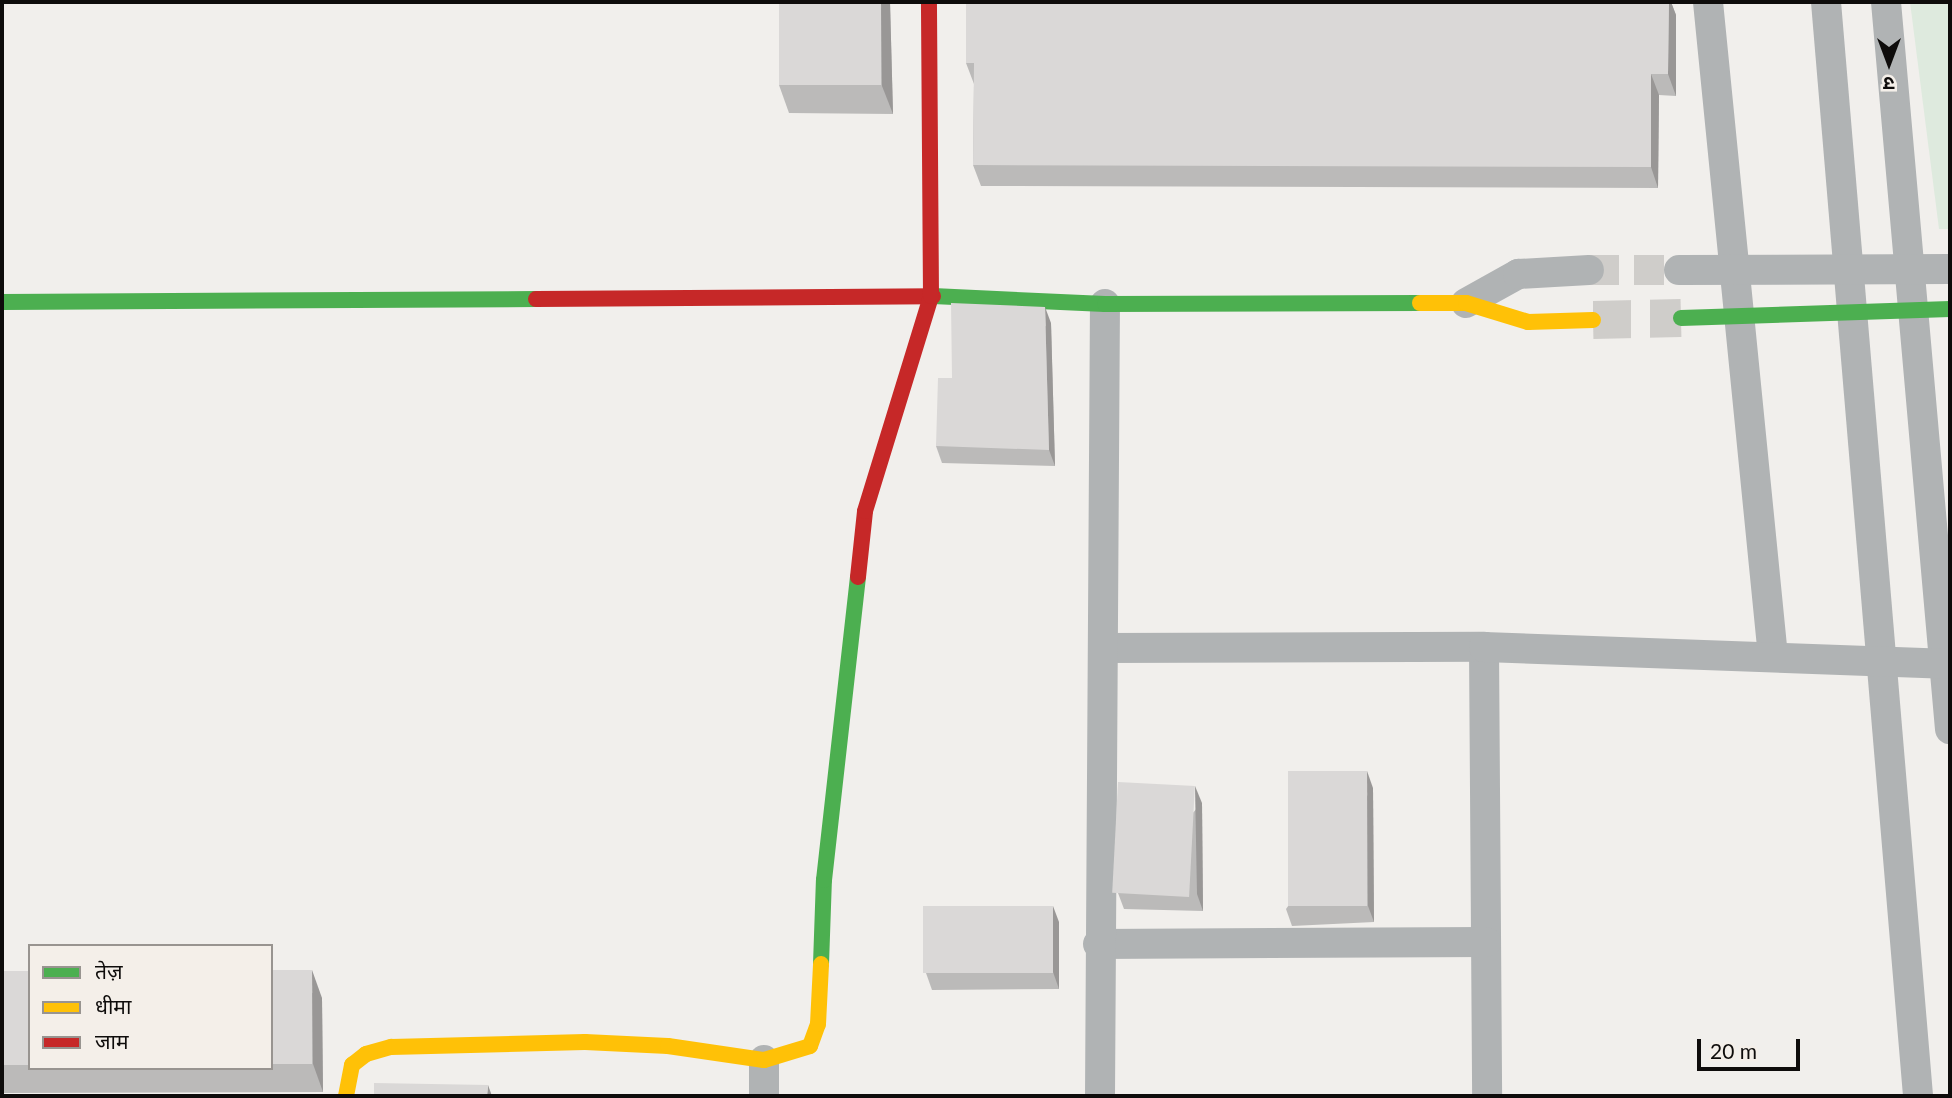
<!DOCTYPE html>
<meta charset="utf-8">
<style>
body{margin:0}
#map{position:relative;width:1952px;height:1098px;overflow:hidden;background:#f1efec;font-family:Lato,"Noto Sans Devanagari",sans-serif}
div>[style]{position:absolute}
.green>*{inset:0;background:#deeade}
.street-tunnel>*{height:30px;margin-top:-15px;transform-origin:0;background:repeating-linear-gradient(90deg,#cfcdca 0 30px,transparent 0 45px)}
.secondary-tunnel>*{height:38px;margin-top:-19px;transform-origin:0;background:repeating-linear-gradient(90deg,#cfcdca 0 38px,transparent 0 57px)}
.street>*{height:30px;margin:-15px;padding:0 15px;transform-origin:15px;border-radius:15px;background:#b0b3b4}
.fast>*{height:16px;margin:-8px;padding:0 8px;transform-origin:8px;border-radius:8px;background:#4caf50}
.slow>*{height:16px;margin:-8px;padding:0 8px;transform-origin:8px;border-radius:8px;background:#ffc107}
.jam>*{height:16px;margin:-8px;padding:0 8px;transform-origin:8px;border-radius:8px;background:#c62828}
.wall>*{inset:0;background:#bbbab9}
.shaded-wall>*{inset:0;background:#999796}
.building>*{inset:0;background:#dad8d7;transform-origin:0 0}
span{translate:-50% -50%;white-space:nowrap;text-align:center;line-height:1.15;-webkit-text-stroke:6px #f4efe9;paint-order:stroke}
.frame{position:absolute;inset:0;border:4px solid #0e0c0b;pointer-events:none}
.legend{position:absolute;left:28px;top:944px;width:245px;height:126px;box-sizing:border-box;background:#f4efe9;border:2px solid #989490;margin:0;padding:9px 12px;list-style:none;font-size:21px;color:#0e0c0b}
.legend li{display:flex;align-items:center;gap:14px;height:35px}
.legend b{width:35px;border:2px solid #989490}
.north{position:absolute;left:1854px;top:28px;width:70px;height:70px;-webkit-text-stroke:5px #f4efe9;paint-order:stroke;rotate:180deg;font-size:19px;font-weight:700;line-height:28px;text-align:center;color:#0e0c0b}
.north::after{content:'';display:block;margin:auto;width:24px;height:32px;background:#0e0c0b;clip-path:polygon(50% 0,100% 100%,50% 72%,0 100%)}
.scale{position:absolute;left:1697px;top:1039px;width:103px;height:32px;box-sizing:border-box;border:4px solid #0e0c0b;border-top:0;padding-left:9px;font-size:21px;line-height:24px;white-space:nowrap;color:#0e0c0b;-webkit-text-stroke:5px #f4efe9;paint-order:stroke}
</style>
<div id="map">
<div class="green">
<div style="clip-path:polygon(1910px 2px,1950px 2px,1950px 229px,1939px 229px)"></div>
</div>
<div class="street-tunnel">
<div style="left:1589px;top:270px;width:90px"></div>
</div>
<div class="secondary-tunnel">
<div style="left:1593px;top:320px;width:88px;rotate:-1.3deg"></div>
</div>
<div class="street">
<div style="left:1708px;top:2px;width:658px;rotate:84.33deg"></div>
<div style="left:1826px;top:2px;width:1098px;rotate:85.19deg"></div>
<div style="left:1886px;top:2px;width:730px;rotate:84.97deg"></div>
<div style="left:1679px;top:270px;width:271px;rotate:-0.2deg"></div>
<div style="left:1466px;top:303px;width:60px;rotate:-29.1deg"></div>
<div style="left:1518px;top:274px;width:71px;rotate:-3.2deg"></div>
<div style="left:1484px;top:647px;width:449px;rotate:89.6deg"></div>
<div style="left:1105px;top:648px;width:379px;rotate:-0.2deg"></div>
<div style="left:1484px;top:647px;width:460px;rotate:2.1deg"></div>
<div style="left:1098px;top:944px;width:388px;rotate:-0.3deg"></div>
<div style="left:764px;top:1096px;width:36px;rotate:-90deg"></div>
<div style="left:1100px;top:1096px;width:792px;rotate:-89.64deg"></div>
</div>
<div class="fast">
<div style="left:933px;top:296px;width:172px;rotate:2.7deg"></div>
<div style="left:1105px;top:304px;width:315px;rotate:-0.2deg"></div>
<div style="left:2px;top:302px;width:534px;rotate:-0.32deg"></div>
<div style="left:1681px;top:318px;width:269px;rotate:-1.9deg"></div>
<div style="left:821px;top:964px;width:84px;rotate:-88deg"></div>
<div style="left:824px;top:880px;width:305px;rotate:-83.6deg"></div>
</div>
<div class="slow">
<div style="left:1420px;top:303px;width:46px"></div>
<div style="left:1466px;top:303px;width:65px;rotate:17deg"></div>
<div style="left:1528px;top:322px;width:65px;rotate:-1.8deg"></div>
<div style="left:346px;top:1096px;width:32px;rotate:-79deg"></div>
<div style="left:352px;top:1065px;width:18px;rotate:-38deg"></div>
<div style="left:366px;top:1054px;width:26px;rotate:-16deg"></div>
<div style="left:391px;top:1047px;width:194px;rotate:-1.5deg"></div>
<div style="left:585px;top:1042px;width:83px;rotate:2.8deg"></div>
<div style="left:668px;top:1046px;width:97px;rotate:8.3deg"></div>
<div style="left:764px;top:1060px;width:48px;rotate:-16.9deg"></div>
<div style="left:810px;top:1046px;width:23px;rotate:-70deg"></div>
<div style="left:818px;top:1024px;width:60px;rotate:-87.1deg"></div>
</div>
<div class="jam">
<div style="left:536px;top:299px;width:397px;rotate:-0.4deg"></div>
<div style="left:858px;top:577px;width:66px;rotate:-83.9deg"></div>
<div style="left:865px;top:511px;width:225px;rotate:-72.9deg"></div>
<div style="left:931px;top:296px;width:294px;rotate:-90.4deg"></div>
</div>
<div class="wall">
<div style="clip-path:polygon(890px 2px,893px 114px,789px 113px,779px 85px)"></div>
<div style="clip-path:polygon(966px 2px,1671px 2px,1676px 15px,1676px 96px,1659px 95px,1658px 188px,981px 186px,973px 165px,974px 84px,966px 63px)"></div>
<div style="clip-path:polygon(1051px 323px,1055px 466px,942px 463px,936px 446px,952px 378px)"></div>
<div style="clip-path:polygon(1373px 788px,1374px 922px,1292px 926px,1286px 909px)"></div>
<div style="clip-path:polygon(1202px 803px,1203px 911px,1124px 909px,1118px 893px)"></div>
<div style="clip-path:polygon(1059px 922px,1059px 989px,932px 990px,926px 973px)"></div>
<div style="clip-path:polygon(271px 970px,322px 998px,323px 1092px,2px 1093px,2px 971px,30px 971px,30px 1068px,271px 1068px)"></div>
</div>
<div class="shaded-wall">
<div style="clip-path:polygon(881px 2px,890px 2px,893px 114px,882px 86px)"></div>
<div style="clip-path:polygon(1669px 2px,1671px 2px,1676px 15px,1676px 96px,1668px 74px)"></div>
<div style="clip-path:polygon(1651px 74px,1659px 95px,1658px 188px,1651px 167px)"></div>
<div style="clip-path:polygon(1045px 307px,1051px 323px,1055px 466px,1049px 450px)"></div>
<div style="clip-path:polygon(1367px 771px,1373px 788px,1374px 922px,1368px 906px)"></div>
<div style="clip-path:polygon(1195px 786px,1202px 803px,1203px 911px,1197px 894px)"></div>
<div style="clip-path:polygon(1053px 906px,1059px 922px,1059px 989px,1053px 972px)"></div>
<div style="clip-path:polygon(312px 970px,322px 998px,323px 1092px,313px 1064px)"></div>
<div style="clip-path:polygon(488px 1085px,492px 1096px,487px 1096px)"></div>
</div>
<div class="building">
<div style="left:779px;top:2px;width:102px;height:83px"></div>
<div style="clip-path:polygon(966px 2px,1669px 2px,1668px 74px,1651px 74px,1651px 167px,973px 165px,974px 63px,966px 63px)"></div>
<div style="clip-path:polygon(951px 303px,1045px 307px,1049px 450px,936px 446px,938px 378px,952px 378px)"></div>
<div style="left:1367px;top:771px;width:135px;height:79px;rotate:90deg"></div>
<div style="left:1118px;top:782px;width:77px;height:111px;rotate:3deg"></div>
<div style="left:923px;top:906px;width:130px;height:67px"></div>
<div style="left:271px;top:970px;width:41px;height:94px"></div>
<div style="left:2px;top:971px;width:28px;height:94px"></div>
<div style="clip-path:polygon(374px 1083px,488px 1085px,487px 1096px,374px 1096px)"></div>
</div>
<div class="frame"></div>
<ul class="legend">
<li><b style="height:9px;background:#4caf50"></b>तेज़</li>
<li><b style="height:9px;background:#ffc107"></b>धीमा</li>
<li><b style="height:9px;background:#c62828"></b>जाम</li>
</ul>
<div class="north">उ</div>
<div class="scale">20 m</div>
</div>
